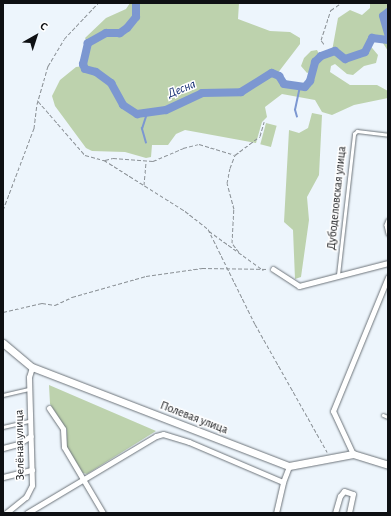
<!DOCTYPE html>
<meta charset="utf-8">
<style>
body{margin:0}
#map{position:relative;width:391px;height:516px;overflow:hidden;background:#edf5fc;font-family:"Alegreya Sans",sans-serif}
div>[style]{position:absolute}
.green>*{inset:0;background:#bdd2ad;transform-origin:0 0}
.stream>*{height:1.5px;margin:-0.75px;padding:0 0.75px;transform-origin:0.75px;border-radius:0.75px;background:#7c97d1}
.river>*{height:8px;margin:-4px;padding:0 4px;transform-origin:4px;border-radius:4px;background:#7c97d1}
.path>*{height:1px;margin-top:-0.5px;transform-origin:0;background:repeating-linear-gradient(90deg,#8b9196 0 4px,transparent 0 6px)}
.roads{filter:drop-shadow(0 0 1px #6d747a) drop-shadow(0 0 1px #6d747a)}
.lane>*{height:2.5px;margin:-1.25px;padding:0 1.25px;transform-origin:1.25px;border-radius:1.25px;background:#fff}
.street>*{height:5px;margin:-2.5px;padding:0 2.5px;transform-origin:2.5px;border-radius:2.5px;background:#fff}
.secondary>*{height:7px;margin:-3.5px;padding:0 3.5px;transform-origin:3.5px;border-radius:3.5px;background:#fff}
span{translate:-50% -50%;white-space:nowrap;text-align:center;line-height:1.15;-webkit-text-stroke:3px #fff;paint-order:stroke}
.street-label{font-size:12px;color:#0e1013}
.water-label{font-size:13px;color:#183175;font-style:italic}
.frame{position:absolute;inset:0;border:4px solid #0e1013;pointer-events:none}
.north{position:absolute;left:16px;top:16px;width:40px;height:40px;-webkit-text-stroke:3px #fff;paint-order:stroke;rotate:39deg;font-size:11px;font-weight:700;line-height:16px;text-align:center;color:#0e1013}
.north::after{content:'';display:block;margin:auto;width:14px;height:18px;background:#0e1013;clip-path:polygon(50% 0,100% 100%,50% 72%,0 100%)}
</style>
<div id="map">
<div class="green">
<div style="clip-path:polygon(130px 3px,239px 3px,238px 19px,270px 31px,290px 32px,300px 38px,300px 44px,277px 74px,284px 84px,305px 87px,310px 81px,315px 62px,321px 56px,332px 51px,338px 18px,350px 10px,362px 15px,370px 8px,370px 3px,388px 3px,388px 51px,381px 40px,372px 38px,368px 43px,378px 55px,376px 63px,364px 66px,353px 75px,347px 74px,335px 64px,331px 66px,330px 72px,350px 85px,377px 85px,388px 91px,388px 98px,354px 105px,332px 115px,322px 112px,315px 100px,282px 94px,265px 107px,267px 117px,262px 122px,256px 143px,185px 130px,176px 134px,168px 145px,152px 145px,151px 157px,146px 158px,125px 152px,92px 151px,86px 148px,55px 106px,52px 96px,60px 80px,76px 67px,84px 66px,88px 43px,85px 38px,106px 18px,126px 9px)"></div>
<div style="clip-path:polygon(317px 50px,319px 54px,312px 64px,312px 71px,307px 73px,301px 66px,304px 58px,311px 51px)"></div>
<div style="clip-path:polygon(312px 113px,322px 115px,319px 175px,307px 197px,309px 220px,301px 277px,295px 279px,293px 230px,284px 222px,289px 130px,299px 133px,308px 128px)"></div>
<div style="left:266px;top:123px;width:11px;height:22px;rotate:15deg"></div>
<div style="clip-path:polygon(49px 385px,156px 431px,87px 474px,83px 473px,67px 447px,67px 430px,50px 404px)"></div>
</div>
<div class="stream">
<div style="left:297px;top:117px;width:7px;rotate:-106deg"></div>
<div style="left:295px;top:110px;width:24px;rotate:-78deg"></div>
<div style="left:146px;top:143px;width:15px;rotate:-106deg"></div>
<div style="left:142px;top:129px;width:16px;rotate:-72deg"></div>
</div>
<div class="river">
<div style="left:136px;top:3px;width:14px;rotate:90deg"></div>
<div style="left:136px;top:17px;width:14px;rotate:129deg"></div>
<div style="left:127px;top:28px;width:9px;rotate:144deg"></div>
<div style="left:120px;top:33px;width:14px;rotate:180deg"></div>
<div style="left:106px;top:33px;width:21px;rotate:151deg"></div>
<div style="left:88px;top:43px;width:22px;rotate:103deg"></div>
<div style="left:83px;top:64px;width:5px;rotate:68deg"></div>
<div style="left:85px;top:69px;width:11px;rotate:15deg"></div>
<div style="left:96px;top:72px;width:19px;rotate:36deg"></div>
<div style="left:111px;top:83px;width:25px;rotate:61deg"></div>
<div style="left:123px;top:105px;width:17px;rotate:33deg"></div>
<div style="left:137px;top:114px;width:29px;rotate:-8deg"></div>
<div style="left:166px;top:110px;width:40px;rotate:-25deg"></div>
<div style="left:202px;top:93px;width:39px;rotate:-1deg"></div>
<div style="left:241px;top:92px;width:36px;rotate:-32deg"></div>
<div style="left:272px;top:73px;width:8px;rotate:23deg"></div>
<div style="left:279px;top:76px;width:9px;rotate:58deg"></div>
<div style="left:284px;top:84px;width:21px;rotate:8deg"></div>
<div style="left:305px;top:87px;width:8px;rotate:-50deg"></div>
<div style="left:310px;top:81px;width:20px;rotate:-75deg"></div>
<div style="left:315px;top:62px;width:8px;rotate:-45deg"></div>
<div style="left:321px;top:56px;width:15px;rotate:-20deg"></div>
<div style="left:335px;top:51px;width:13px;rotate:39deg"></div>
<div style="left:345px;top:59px;width:21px;rotate:-19deg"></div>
<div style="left:365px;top:52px;width:16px;rotate:-63deg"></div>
<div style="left:372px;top:38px;width:16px;rotate:7deg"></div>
<div style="left:388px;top:12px;width:6px;rotate:141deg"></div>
<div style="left:383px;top:16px;width:19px;rotate:74deg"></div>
</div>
<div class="path">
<div style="left:324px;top:44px;width:5px;rotate:-127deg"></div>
<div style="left:321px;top:40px;width:32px;rotate:-72deg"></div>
<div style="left:331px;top:10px;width:12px;rotate:-35deg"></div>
<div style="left:38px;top:101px;width:72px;rotate:49deg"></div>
<div style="left:85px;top:155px;width:20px;rotate:15deg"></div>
<div style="left:104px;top:160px;width:96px;rotate:32.2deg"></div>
<div style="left:185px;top:211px;width:29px;rotate:38deg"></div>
<div style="left:208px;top:229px;width:106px;rotate:63.7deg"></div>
<div style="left:255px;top:324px;width:147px;rotate:60.6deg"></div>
<div style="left:105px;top:160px;width:8px;rotate:-14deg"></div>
<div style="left:113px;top:158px;width:40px;rotate:4.3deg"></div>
<div style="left:153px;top:161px;width:33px;rotate:-23deg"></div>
<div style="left:183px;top:148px;width:16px;rotate:-14deg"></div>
<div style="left:199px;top:144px;width:37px;rotate:17deg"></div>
<div style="left:144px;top:185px;width:22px;rotate:-85deg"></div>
<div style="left:3px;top:210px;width:88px;rotate:-69.3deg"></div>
<div style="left:34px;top:128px;width:24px;rotate:-83deg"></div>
<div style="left:37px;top:104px;width:40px;rotate:-74deg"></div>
<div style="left:48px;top:66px;width:31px;rotate:-59deg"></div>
<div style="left:64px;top:39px;width:50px;rotate:-46.6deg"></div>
<div style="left:209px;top:231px;width:67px;rotate:35.8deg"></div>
<div style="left:239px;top:252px;width:11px;rotate:-128deg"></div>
<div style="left:232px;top:243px;width:34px;rotate:-87deg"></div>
<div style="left:234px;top:209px;width:27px;rotate:-105deg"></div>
<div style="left:227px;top:183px;width:15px;rotate:-79deg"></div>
<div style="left:230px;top:168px;width:14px;rotate:-69deg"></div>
<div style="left:235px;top:155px;width:31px;rotate:-37deg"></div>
<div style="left:260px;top:136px;width:15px;rotate:-74deg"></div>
<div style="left:3px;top:312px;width:40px;rotate:-13deg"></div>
<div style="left:42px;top:303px;width:13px;rotate:9deg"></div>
<div style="left:55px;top:305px;width:19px;rotate:-25deg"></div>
<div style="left:72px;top:297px;width:77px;rotate:-15.8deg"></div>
<div style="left:146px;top:276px;width:57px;rotate:-8.1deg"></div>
<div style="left:202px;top:268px;width:66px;rotate:0.9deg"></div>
</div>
<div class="roads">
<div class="lane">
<div style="left:388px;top:220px;width:5px;rotate:112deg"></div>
<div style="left:386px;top:225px;width:9px;rotate:77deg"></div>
<div style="left:338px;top:275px;width:142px;rotate:-83.5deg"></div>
<div style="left:354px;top:134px;width:4px;rotate:-45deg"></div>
<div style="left:357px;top:131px;width:31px;rotate:7deg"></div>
<div style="left:3px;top:395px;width:27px;rotate:-13deg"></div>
<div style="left:383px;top:415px;width:5px;rotate:22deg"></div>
<div style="left:3px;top:427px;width:28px;rotate:-13deg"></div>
</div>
<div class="street">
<div style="left:273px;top:269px;width:31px;rotate:33deg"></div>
<div style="left:299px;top:286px;width:92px;rotate:-14.5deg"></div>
<div style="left:49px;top:408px;width:25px;rotate:56deg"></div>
<div style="left:63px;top:429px;width:18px;rotate:87deg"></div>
<div style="left:64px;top:447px;width:77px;rotate:59.4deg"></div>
<div style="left:3px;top:448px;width:16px;rotate:-15deg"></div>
<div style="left:18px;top:444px;width:15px;rotate:-32deg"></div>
<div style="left:353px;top:454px;width:47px;rotate:-114.9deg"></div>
<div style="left:333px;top:411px;width:145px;rotate:-67.7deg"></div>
<div style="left:3px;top:477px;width:30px;rotate:-14deg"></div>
<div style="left:6px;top:513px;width:26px;rotate:-39deg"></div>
<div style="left:26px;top:497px;width:13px;rotate:-63deg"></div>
<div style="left:32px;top:485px;width:108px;rotate:-91.6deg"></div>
<div style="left:29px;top:377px;width:10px;rotate:-73deg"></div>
<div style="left:27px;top:513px;width:150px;rotate:-30.8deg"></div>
<div style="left:156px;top:436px;width:7px;rotate:-16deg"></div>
<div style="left:163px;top:434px;width:27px;rotate:17deg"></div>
<div style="left:189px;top:442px;width:102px;rotate:23.1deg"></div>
<div style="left:276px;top:513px;width:32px;rotate:-77deg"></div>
<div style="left:283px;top:482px;width:17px;rotate:-69deg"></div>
<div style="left:335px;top:513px;width:18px;rotate:-74deg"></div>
<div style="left:340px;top:496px;width:6px;rotate:-51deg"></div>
<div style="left:344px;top:491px;width:9px;rotate:18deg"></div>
<div style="left:353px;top:494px;width:19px;rotate:102deg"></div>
</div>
<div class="secondary">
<div style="left:3px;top:343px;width:38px;rotate:40deg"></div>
<div style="left:32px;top:367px;width:275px;rotate:21.1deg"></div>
<div style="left:289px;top:466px;width:65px;rotate:-10.6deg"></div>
<div style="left:353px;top:454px;width:37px;rotate:17deg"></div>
</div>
</div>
<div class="street-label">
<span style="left:337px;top:198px;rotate:-84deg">Дубоделовская улица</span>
<span style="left:194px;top:418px;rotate:21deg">Полевая улица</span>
<span style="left:20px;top:445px;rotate:-91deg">Зелёная улица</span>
</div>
<div class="water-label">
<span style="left:182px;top:90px;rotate:-22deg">Десна</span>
</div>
<div class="frame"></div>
<div class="north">С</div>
</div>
